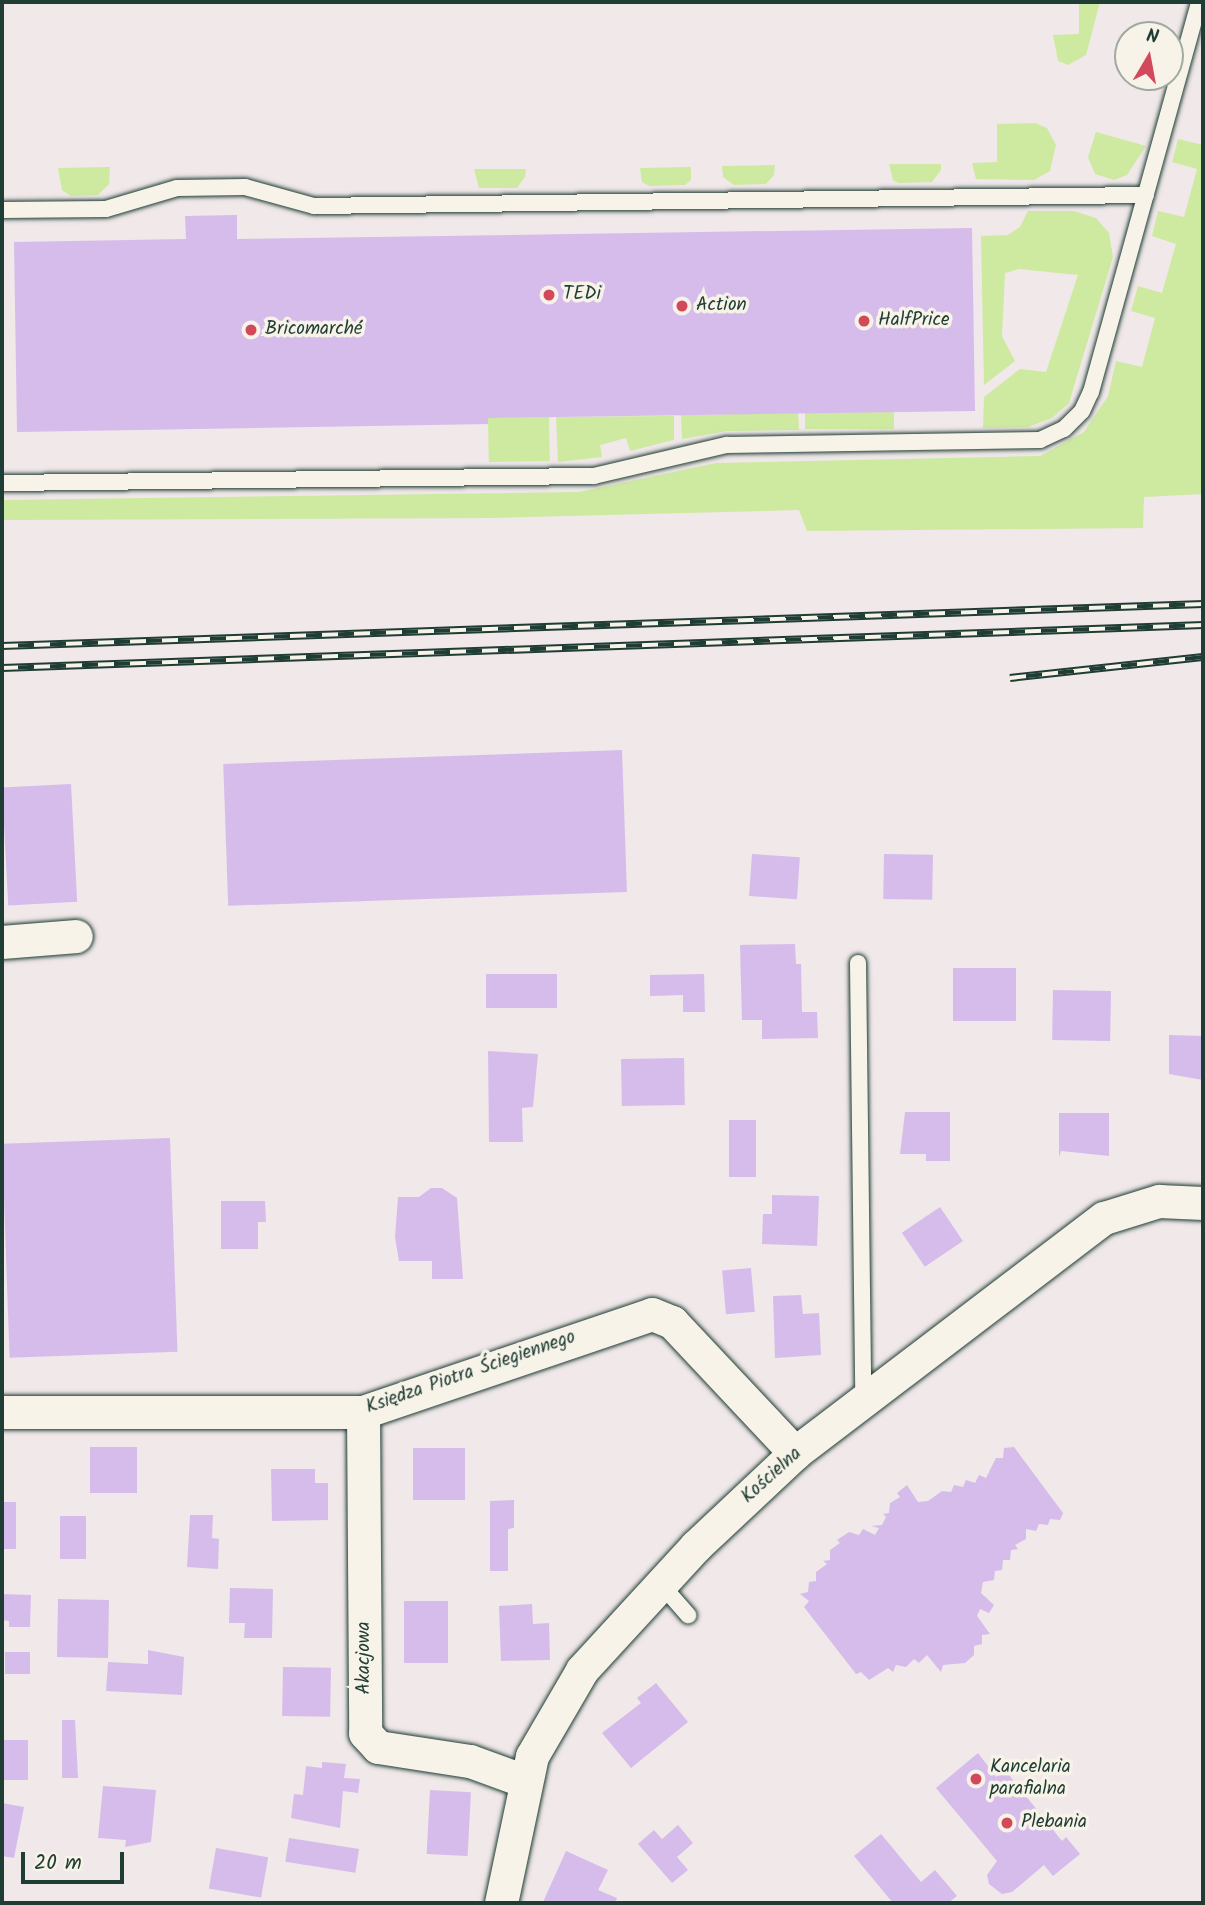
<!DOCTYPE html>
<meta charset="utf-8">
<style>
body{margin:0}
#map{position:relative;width:1205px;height:1905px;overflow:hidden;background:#f0e8e9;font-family:Kalam,sans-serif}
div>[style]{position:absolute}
.green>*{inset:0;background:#cdeaa0;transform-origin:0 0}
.building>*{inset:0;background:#d6bceb;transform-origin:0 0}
.roads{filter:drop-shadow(0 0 2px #1f3d34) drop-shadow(0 0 2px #1f3d34)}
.service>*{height:16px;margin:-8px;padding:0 8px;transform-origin:8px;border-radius:8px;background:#f7f3e8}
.minor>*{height:33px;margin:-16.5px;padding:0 16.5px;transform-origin:16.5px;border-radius:16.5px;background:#f7f3e8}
.rail>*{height:8px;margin-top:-4px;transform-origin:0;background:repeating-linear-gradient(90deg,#f7f3e8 0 16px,#1f3d34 0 32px);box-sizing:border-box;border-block:2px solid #1f3d34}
.dots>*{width:19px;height:19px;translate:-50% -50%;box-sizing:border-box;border:4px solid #f7f3e8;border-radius:50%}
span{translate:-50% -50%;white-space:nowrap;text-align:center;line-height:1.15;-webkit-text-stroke:7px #f7f3e8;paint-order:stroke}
.poi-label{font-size:19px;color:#1f3d34}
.left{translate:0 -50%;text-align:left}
.street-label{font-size:19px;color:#1f3d34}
.frame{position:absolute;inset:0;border:4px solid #1f3d34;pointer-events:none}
.north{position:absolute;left:1114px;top:21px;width:70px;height:70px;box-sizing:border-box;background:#f7f3e8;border:2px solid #a1aaa0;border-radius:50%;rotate:10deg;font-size:19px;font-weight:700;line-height:28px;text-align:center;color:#1f3d34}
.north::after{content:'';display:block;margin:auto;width:24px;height:32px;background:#d1495b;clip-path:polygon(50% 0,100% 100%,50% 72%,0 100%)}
.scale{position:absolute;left:21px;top:1852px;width:103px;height:32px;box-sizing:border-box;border:4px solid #1f3d34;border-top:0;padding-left:9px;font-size:21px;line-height:24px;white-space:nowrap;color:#1f3d34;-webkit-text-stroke:5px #f7f3e8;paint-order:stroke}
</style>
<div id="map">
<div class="green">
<div style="clip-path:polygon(1079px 2px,1100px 2px,1086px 55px,1068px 65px,1058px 61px,1053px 35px,1079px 34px)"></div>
<div style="clip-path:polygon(1035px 123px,1047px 128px,1056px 145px,1050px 171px,1034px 180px,976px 179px,972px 163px,997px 162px,997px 124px)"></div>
<div style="clip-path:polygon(1096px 132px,1146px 146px,1127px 175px,1114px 180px,1095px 174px,1088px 157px)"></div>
<div style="clip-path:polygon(1178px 139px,1203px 145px,1203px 494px,1144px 497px,1143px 528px,807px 531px,799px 510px,490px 518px,2px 520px,2px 500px,579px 492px,716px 463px,1040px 456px,1084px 432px,1108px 396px,1116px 361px,1142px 367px,1155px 318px,1131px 311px,1138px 286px,1162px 293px,1176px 244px,1152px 236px,1158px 211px,1184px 217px,1197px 169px,1172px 162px)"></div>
<div style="clip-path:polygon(889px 164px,941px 164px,941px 170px,932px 182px,899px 183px,893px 180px)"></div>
<div style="clip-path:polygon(775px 165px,774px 175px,766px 184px,734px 185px,723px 177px,722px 166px)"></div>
<div style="clip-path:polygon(110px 167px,109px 184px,98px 195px,71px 196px,62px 190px,58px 168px)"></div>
<div style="clip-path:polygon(691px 167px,691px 180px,685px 185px,649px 186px,642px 182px,640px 168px)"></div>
<div style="clip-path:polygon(474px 169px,526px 169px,525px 177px,517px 188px,479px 188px)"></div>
<div style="clip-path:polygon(1028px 211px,1074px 211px,1096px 218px,1109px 233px,1113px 257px,1069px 403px,1052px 418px,1028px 427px,983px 428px,984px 397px,1020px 369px,1046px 372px,1078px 275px,1019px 269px,1005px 273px,1002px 336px,1015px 361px,984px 385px,981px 236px,1008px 235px,1020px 227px)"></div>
<div style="left:894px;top:412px;width:17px;height:89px;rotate:90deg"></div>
<div style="clip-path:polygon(798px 413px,799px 430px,727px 431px,682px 439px,681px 415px)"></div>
<div style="clip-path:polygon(674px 416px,674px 440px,630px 451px,626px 438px,600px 445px,602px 457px,558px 462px,556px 417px)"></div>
<div style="left:549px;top:417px;width:44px;height:61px;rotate:89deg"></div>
</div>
<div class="building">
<div style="clip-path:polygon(237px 215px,237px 239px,972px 228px,975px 411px,488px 418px,488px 424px,17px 432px,14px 242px,186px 239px,185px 216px)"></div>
<div style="left:622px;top:750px;width:142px;height:399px;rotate:88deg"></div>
<div style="left:71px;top:784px;width:118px;height:69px;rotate:87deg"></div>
<div style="left:752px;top:854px;width:48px;height:42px;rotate:4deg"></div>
<div style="left:884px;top:854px;width:49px;height:45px;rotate:1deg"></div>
<div style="clip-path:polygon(795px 944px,796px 964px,801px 964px,802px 1012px,817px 1012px,818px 1038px,762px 1039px,762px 1020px,742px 1020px,740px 945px)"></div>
<div style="left:953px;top:968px;width:63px;height:53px"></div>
<div style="left:557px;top:974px;width:34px;height:71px;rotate:90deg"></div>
<div style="clip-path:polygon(704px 974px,705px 1012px,683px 1012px,683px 995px,650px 996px,650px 975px)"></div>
<div style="left:1053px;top:990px;width:58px;height:50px;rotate:1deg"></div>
<div style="clip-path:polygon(1169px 1035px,1203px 1036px,1203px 1080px,1169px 1074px)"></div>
<div style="clip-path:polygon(488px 1051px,538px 1054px,533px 1107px,522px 1108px,523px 1142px,489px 1142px)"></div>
<div style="left:684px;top:1058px;width:47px;height:63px;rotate:89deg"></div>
<div style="clip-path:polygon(905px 1112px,950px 1112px,950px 1161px,926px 1161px,926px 1154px,900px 1154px)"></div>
<div style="clip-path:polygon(1059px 1113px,1109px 1113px,1109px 1156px,1061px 1151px,1059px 1157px)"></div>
<div style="left:729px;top:1120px;width:27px;height:57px"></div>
<div style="left:170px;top:1138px;width:214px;height:168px;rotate:88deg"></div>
<div style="clip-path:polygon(431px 1188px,442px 1188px,457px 1198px,463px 1279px,432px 1279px,432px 1261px,399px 1261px,395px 1237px,398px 1197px,419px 1197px)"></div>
<div style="clip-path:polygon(772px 1195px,819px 1196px,817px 1246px,762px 1244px,763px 1214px,772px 1214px)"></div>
<div style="clip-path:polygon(221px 1201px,265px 1201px,266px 1222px,258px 1222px,258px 1249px,221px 1249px)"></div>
<div style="left:940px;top:1207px;width:41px;height:46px;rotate:56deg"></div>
<div style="left:751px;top:1268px;width:44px;height:29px;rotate:85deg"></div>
<div style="clip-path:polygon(801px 1295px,803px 1314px,819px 1313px,821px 1355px,775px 1358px,773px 1296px)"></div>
<div style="left:90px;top:1447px;width:47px;height:46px"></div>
<div style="clip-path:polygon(1014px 1447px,1063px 1513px,1060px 1520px,1050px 1519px,1048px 1525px,1039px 1524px,1036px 1531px,1026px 1529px,1026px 1539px,1015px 1545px,1018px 1549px,1011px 1550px,1010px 1560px,1003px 1560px,1002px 1570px,995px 1571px,994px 1580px,983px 1582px,981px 1593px,994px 1605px,989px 1613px,980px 1609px,977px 1616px,990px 1634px,982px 1635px,982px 1644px,974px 1646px,974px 1655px,965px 1663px,943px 1665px,941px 1672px,927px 1655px,919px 1663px,914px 1659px,906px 1667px,896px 1665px,893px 1672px,888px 1668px,869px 1680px,861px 1672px,856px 1674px,804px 1607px,809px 1601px,800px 1594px,808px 1592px,809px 1582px,816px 1581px,816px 1572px,827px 1564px,823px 1561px,830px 1560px,830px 1550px,840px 1543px,837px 1540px,849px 1532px,859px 1535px,863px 1529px,875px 1535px,879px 1528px,871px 1526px,882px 1525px,886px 1517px,883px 1514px,889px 1513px,890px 1503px,900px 1497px,897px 1493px,907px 1485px,918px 1502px,928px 1501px,942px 1491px,951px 1492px,954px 1485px,963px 1487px,966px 1480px,975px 1483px,979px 1475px,986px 1478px,996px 1458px,1003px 1458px,1004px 1448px)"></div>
<div style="left:413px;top:1448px;width:52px;height:52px"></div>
<div style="clip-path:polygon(271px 1469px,315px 1469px,315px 1483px,328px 1483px,328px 1520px,272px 1521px)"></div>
<div style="clip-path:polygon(514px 1500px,514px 1528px,508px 1529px,508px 1571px,490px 1571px,490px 1501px)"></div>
<div style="left:2px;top:1502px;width:14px;height:47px"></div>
<div style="clip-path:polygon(190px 1515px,213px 1515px,212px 1538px,219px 1539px,218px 1569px,187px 1567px)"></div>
<div style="left:60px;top:1516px;width:26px;height:43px"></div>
<div style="clip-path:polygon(230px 1588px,273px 1589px,272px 1638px,244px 1638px,245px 1623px,229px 1623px)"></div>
<div style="clip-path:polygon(2px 1594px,31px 1595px,30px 1627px,9px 1627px,9px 1621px,2px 1620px)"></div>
<div style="left:58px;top:1599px;width:51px;height:58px;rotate:1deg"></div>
<div style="left:404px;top:1601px;width:44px;height:62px"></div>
<div style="clip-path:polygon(532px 1604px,533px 1624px,549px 1623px,550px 1660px,501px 1661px,499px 1606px)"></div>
<div style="clip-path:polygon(148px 1650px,184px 1657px,182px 1695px,106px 1691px,108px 1662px,148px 1664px)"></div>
<div style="left:5px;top:1652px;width:25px;height:22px"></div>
<div style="left:283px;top:1667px;width:48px;height:49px;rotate:1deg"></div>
<div style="clip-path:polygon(656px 1683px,688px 1722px,631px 1768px,602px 1733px,641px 1703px,637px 1698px)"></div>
<div style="clip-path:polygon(62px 1720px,75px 1720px,78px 1778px,62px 1778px)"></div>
<div style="left:2px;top:1740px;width:26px;height:40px"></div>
<div style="clip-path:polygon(978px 1753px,996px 1777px,1005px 1770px,1062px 1841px,1066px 1837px,1080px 1854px,1053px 1876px,1044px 1865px,1012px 1892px,1002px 1894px,989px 1884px,987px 1875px,997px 1861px,936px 1788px)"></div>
<div style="clip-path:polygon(322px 1762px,346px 1764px,344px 1778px,360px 1779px,358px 1793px,343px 1791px,340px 1828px,291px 1818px,294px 1794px,303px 1795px,306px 1766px,322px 1768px)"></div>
<div style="clip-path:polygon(103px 1786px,156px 1790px,151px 1842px,125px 1847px,126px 1840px,98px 1838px)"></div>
<div style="left:430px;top:1790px;width:41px;height:64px;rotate:3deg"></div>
<div style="clip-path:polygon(2px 1803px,24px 1807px,14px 1858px,2px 1856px)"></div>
<div style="clip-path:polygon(678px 1825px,693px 1843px,677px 1857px,688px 1870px,672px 1883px,638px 1844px,654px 1830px,662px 1839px)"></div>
<div style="clip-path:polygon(881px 1834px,921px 1882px,935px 1870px,957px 1896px,948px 1903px,893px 1903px,854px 1856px)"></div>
<div style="left:289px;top:1838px;width:71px;height:24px;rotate:9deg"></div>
<div style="left:216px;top:1848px;width:53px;height:41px;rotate:10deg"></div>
<div style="clip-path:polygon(566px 1851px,608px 1870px,598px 1890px,617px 1898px,615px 1903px,543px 1902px)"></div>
</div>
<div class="roads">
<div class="service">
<div style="left:2px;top:210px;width:104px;rotate:-0.6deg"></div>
<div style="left:106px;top:209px;width:74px;rotate:-16.5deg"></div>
<div style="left:177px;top:188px;width:68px;rotate:-0.8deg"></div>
<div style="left:245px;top:187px;width:72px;rotate:15.4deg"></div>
<div style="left:314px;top:206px;width:832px;rotate:-0.76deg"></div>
<div style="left:2px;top:483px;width:592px;rotate:-0.68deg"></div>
<div style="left:594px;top:476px;width:136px;rotate:-13.2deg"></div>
<div style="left:726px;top:445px;width:314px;rotate:-0.9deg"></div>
<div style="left:1040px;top:440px;width:26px;rotate:-25deg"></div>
<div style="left:1064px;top:429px;width:25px;rotate:-45deg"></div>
<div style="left:1082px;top:411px;width:21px;rotate:-65deg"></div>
<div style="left:1091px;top:392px;width:405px;rotate:-74.5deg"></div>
<div style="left:858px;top:963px;width:437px;rotate:89.3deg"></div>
<div style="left:660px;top:1583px;width:43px;rotate:48.8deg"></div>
</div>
<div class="minor">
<div style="left:2px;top:942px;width:74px;rotate:-4.6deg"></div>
<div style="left:2px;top:1412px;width:361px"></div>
<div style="left:363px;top:1412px;width:305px;rotate:-18.7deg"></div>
<div style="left:652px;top:1314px;width:22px;rotate:22deg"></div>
<div style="left:672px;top:1322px;width:180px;rotate:46.8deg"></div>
<div style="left:363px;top:1412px;width:321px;rotate:89.6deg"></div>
<div style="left:365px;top:1733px;width:19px;rotate:47deg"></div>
<div style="left:378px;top:1747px;width:93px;rotate:8.7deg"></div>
<div style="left:470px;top:1761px;width:59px;rotate:20deg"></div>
<div style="left:501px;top:1903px;width:150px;rotate:-78.1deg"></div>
<div style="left:532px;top:1756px;width:99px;rotate:-59.8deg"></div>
<div style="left:582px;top:1670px;width:168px;rotate:-47.4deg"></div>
<div style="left:696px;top:1546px;width:136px;rotate:-43.2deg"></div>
<div style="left:795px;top:1453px;width:388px;rotate:-37.3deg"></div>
<div style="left:1104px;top:1218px;width:58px;rotate:-17.2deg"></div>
<div style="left:1159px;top:1201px;width:44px;rotate:2.6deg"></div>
</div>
</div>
<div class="rail">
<div style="left:2px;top:646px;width:1202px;rotate:-2deg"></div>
<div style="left:2px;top:668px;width:1202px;rotate:-2.05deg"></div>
<div style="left:1010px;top:678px;width:194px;rotate:-6.2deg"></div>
</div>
<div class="dots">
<div style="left:549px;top:295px;background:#d1495b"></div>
<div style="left:682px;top:306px;background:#d1495b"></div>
<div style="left:864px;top:321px;background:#d1495b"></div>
<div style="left:251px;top:330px;background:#d1495b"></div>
<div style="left:976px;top:1779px;background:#d1495b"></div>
<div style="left:1007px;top:1823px;background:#d1495b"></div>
</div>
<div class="poi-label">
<span class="left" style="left:563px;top:295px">TEDi</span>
<span class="left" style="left:696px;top:306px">Action</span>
<span class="left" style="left:878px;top:321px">HalfPrice</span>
<span class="left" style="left:265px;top:330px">Bricomarché</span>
<span class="left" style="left:990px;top:1779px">Kancelaria<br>parafialna</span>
<span class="left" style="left:1021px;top:1823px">Plebania</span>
</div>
<div class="street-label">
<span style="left:471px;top:1373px;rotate:-19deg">Księdza Piotra Ściegiennego</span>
<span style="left:772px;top:1476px;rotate:-42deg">Kościelna</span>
<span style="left:365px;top:1658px;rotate:-90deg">Akacjowa</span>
</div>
<div class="frame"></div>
<div class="north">N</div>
<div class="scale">20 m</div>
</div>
